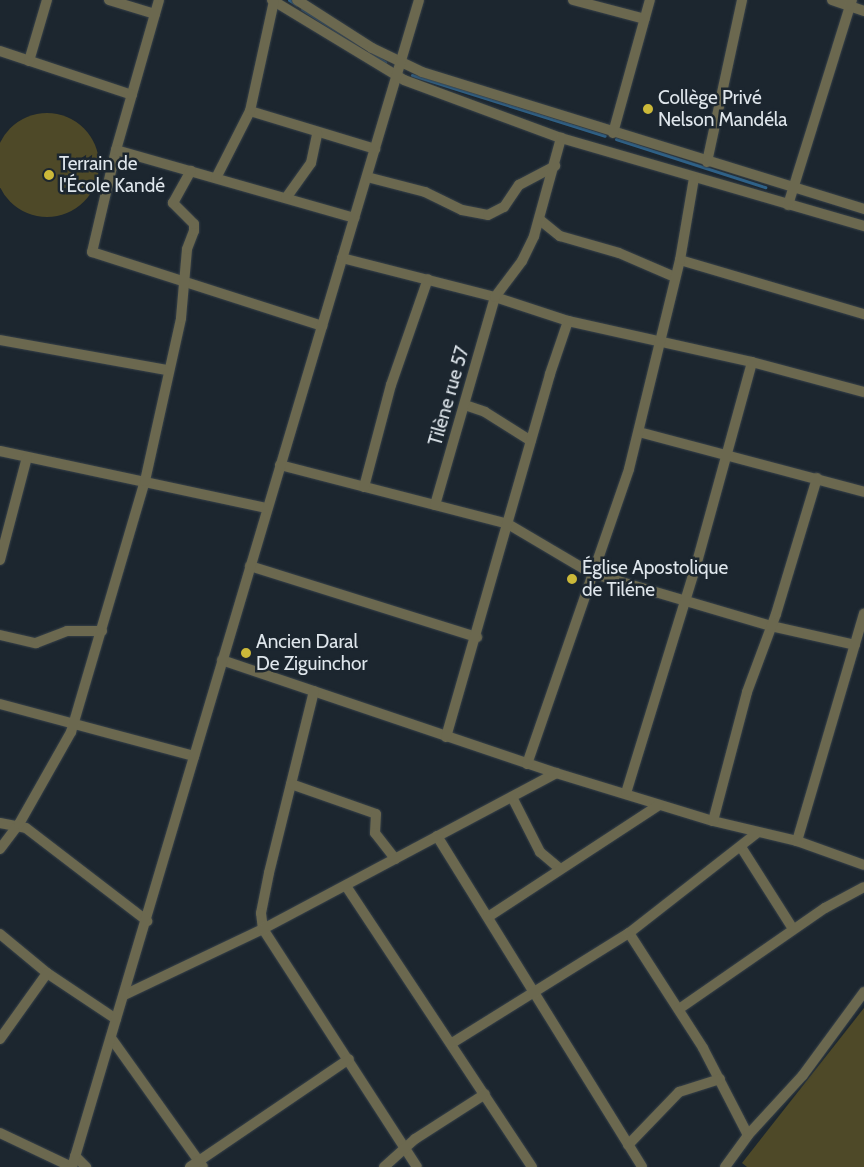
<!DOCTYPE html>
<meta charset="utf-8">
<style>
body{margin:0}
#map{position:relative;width:864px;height:1167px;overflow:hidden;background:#1c262f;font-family:Cabin,sans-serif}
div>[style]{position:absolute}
.green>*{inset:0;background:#4e4928}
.round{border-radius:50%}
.stream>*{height:3px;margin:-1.5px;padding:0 1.5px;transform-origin:1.5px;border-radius:1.5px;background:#2f6289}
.roads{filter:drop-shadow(0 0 1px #374149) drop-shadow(0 0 1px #374149)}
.minor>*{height:10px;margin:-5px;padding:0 5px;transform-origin:5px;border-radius:5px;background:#6b684f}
.dots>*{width:14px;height:14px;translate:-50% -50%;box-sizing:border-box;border:2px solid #1c262f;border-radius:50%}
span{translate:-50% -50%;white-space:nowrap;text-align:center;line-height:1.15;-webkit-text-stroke:5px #1c262f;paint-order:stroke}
.poi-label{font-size:19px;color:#dfe6ec}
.left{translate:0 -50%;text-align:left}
.street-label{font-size:19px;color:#dfe6ec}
</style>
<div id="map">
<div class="green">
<div class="round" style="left:-5px;top:113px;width:104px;height:104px"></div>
<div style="clip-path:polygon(864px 1008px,864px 1167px,747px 1167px,742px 1163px)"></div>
</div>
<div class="stream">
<div style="left:289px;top:0;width:9px;rotate:32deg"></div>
<div style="left:302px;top:9px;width:69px;rotate:32.5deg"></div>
<div style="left:369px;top:52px;width:19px;rotate:32deg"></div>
<div style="left:412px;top:75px;width:202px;rotate:17.5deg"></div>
<div style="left:616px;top:139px;width:157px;rotate:17.9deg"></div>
</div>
<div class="roads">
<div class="minor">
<div style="left:109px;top:0;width:48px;rotate:16.9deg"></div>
<div style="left:159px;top:0;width:156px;rotate:106deg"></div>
<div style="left:116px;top:150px;width:105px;rotate:103.2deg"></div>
<div style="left:92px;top:252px;width:242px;rotate:17.8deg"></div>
<div style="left:272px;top:0;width:154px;rotate:31.2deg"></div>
<div style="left:404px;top:80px;width:167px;rotate:20.3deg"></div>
<div style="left:561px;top:138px;width:316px;rotate:16.2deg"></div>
<div style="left:297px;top:0;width:89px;rotate:32.6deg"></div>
<div style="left:372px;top:48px;width:55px;rotate:25.6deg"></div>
<div style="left:422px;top:72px;width:463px;rotate:17.2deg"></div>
<div style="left:573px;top:0;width:74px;rotate:14.8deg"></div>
<div style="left:832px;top:0;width:34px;rotate:19deg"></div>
<div style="left:0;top:51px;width:139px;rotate:18.4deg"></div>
<div style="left:29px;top:61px;width:64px;rotate:-73.6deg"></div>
<div style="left:250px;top:111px;width:131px;rotate:16.9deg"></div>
<div style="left:613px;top:133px;width:138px;rotate:-74.5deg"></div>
<div style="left:116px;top:150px;width:248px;rotate:15.9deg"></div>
<div style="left:707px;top:162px;width:166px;rotate:-77.8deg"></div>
<div style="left:367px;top:177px;width:60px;rotate:14.5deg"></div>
<div style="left:425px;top:192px;width:41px;rotate:25.9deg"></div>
<div style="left:462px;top:210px;width:26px;rotate:11deg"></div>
<div style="left:488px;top:215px;width:18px;rotate:-27deg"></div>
<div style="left:504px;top:207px;width:27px;rotate:-56deg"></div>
<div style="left:519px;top:185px;width:41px;rotate:-27.8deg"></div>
<div style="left:216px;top:178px;width:75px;rotate:-63.1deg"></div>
<div style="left:250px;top:111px;width:113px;rotate:-77.7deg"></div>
<div style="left:286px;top:198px;width:43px;rotate:-54.5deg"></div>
<div style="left:311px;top:163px;width:30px;rotate:-78deg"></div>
<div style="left:788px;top:205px;width:215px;rotate:-72.7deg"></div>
<div style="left:540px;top:220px;width:26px;rotate:39deg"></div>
<div style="left:560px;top:236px;width:61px;rotate:16.1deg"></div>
<div style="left:619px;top:253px;width:61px;rotate:23.2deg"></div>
<div style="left:342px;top:258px;width:158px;rotate:14.3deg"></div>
<div style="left:495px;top:297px;width:77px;rotate:18.2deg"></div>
<div style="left:568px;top:321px;width:189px;rotate:12.6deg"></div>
<div style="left:752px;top:362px;width:116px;rotate:15deg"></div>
<div style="left:680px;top:260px;width:192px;rotate:16.4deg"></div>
<div style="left:0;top:340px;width:170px;rotate:10.2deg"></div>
<div style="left:465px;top:405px;width:21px;rotate:19deg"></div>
<div style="left:485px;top:412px;width:54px;rotate:32.2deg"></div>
<div style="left:639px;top:432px;width:233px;rotate:14.9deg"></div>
<div style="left:0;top:451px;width:273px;rotate:12.1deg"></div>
<div style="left:280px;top:465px;width:236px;rotate:14.5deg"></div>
<div style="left:508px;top:524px;width:96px;rotate:30.6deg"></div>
<div style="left:591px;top:573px;width:188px;rotate:16.4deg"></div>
<div style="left:771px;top:626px;width:86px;rotate:12.7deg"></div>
<div style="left:364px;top:487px;width:106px;rotate:-75.2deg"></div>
<div style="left:391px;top:385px;width:112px;rotate:-70.8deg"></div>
<div style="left:435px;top:505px;width:216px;rotate:-73.9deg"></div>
<div style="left:495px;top:297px;width:45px;rotate:-53.1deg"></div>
<div style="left:522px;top:261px;width:28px;rotate:-64deg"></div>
<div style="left:534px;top:236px;width:102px;rotate:-74.6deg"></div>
<div style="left:0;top:560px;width:106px;rotate:-75.3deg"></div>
<div style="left:250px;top:566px;width:238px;rotate:17.4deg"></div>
<div style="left:0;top:635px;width:37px;rotate:13deg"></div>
<div style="left:36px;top:643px;width:33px;rotate:-21deg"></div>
<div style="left:67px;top:631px;width:35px"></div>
<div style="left:222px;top:660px;width:353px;rotate:18.7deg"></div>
<div style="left:556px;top:773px;width:164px;rotate:17deg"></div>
<div style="left:713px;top:821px;width:86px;rotate:13.4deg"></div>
<div style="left:797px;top:841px;width:71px;rotate:19.7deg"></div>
<div style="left:314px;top:691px;width:187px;rotate:103.9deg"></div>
<div style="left:269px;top:873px;width:41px;rotate:101.3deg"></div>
<div style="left:261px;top:913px;width:16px;rotate:83deg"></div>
<div style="left:263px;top:929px;width:283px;rotate:57.1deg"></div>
<div style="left:0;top:704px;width:201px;rotate:15deg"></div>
<div style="left:446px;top:737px;width:378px;rotate:-74deg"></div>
<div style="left:550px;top:374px;width:56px;rotate:-71.2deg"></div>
<div style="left:527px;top:764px;width:312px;rotate:-70.9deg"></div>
<div style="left:629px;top:469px;width:215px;rotate:-76.3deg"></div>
<div style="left:680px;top:260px;width:83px;rotate:-80.3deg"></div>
<div style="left:291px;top:784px;width:90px;rotate:19.4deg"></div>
<div style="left:376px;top:814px;width:19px;rotate:93deg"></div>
<div style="left:375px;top:833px;width:33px;rotate:52deg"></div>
<div style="left:626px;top:793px;width:242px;rotate:-72.9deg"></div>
<div style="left:697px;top:562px;width:207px;rotate:-74.6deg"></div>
<div style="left:512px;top:797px;width:62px;rotate:63deg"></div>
<div style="left:540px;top:852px;width:25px;rotate:40deg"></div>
<div style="left:713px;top:821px;width:133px;rotate:-75.2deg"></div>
<div style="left:747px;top:692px;width:83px;rotate:-69.6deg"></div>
<div style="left:776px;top:614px;width:142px;rotate:-73.2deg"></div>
<div style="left:0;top:823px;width:26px;rotate:11deg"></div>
<div style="left:26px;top:828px;width:153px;rotate:37.5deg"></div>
<div style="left:437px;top:836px;width:389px;rotate:58.2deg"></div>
<div style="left:797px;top:841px;width:237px;rotate:-73.6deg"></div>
<div style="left:741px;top:847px;width:97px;rotate:57.6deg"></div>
<div style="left:0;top:849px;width:31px;rotate:-53deg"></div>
<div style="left:19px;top:824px;width:106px;rotate:-60.5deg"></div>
<div style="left:71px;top:732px;width:262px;rotate:-73.6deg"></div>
<div style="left:145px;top:481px;width:167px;rotate:-77.5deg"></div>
<div style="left:181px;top:318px;width:69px;rotate:-85deg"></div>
<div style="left:187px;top:249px;width:19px;rotate:-69deg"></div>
<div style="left:194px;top:231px;width:7px;rotate:-90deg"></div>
<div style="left:194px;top:224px;width:30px;rotate:-135deg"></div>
<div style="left:173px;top:203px;width:37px;rotate:-61deg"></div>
<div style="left:346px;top:886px;width:337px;rotate:56.5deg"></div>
<div style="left:488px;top:917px;width:204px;rotate:-33.2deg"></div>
<div style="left:629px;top:933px;width:137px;rotate:57.2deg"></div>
<div style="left:703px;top:1048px;width:98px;rotate:62.7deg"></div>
<div style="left:0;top:934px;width:61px;rotate:39.7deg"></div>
<div style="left:47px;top:973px;width:83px;rotate:33.7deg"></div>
<div style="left:124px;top:995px;width:154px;rotate:-25.4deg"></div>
<div style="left:263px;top:929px;width:332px;rotate:-28deg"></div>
<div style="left:679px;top:1009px;width:178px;rotate:-34.7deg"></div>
<div style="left:825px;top:908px;width:44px;rotate:-28.3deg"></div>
<div style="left:111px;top:1038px;width:158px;rotate:54.5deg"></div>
<div style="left:0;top:1039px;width:81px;rotate:-54.5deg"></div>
<div style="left:452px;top:1043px;width:208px;rotate:-31.9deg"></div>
<div style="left:629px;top:933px;width:162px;rotate:-38deg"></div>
<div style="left:0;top:1133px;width:80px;rotate:25.3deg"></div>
<div style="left:628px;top:1145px;width:74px;rotate:-46.1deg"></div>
<div style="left:679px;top:1092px;width:43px;rotate:-17.6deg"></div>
<div style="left:75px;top:1156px;width:16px;rotate:45deg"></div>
<div style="left:72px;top:1167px;width:1217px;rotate:-73.44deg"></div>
<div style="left:190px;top:1167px;width:192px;rotate:-34.2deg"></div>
<div style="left:384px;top:1167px;width:42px;rotate:-42.1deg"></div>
<div style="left:415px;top:1139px;width:83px;rotate:-32.7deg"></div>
<div style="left:725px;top:1167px;width:39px;rotate:-54deg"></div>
<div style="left:748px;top:1135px;width:81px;rotate:-47.5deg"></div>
<div style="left:803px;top:1075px;width:103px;rotate:-53.7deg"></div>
</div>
</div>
<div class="dots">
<div style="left:648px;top:109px;background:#ccb939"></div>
<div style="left:49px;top:175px;background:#ccb939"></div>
<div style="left:572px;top:579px;background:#ccb939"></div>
<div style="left:246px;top:653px;background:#ccb939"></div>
</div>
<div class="poi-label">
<span class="left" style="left:658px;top:109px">Collège Privé<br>Nelson Mandéla</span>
<span class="left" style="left:59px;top:175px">Terrain de<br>l'École Kandé</span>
<span class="left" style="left:582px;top:579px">Église Apostolique<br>de Tiléne</span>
<span class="left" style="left:256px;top:653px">Ancien Daral<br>De Ziguinchor</span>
</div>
<div class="street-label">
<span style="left:449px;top:396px;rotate:-74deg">Tilène rue 57</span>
</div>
</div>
